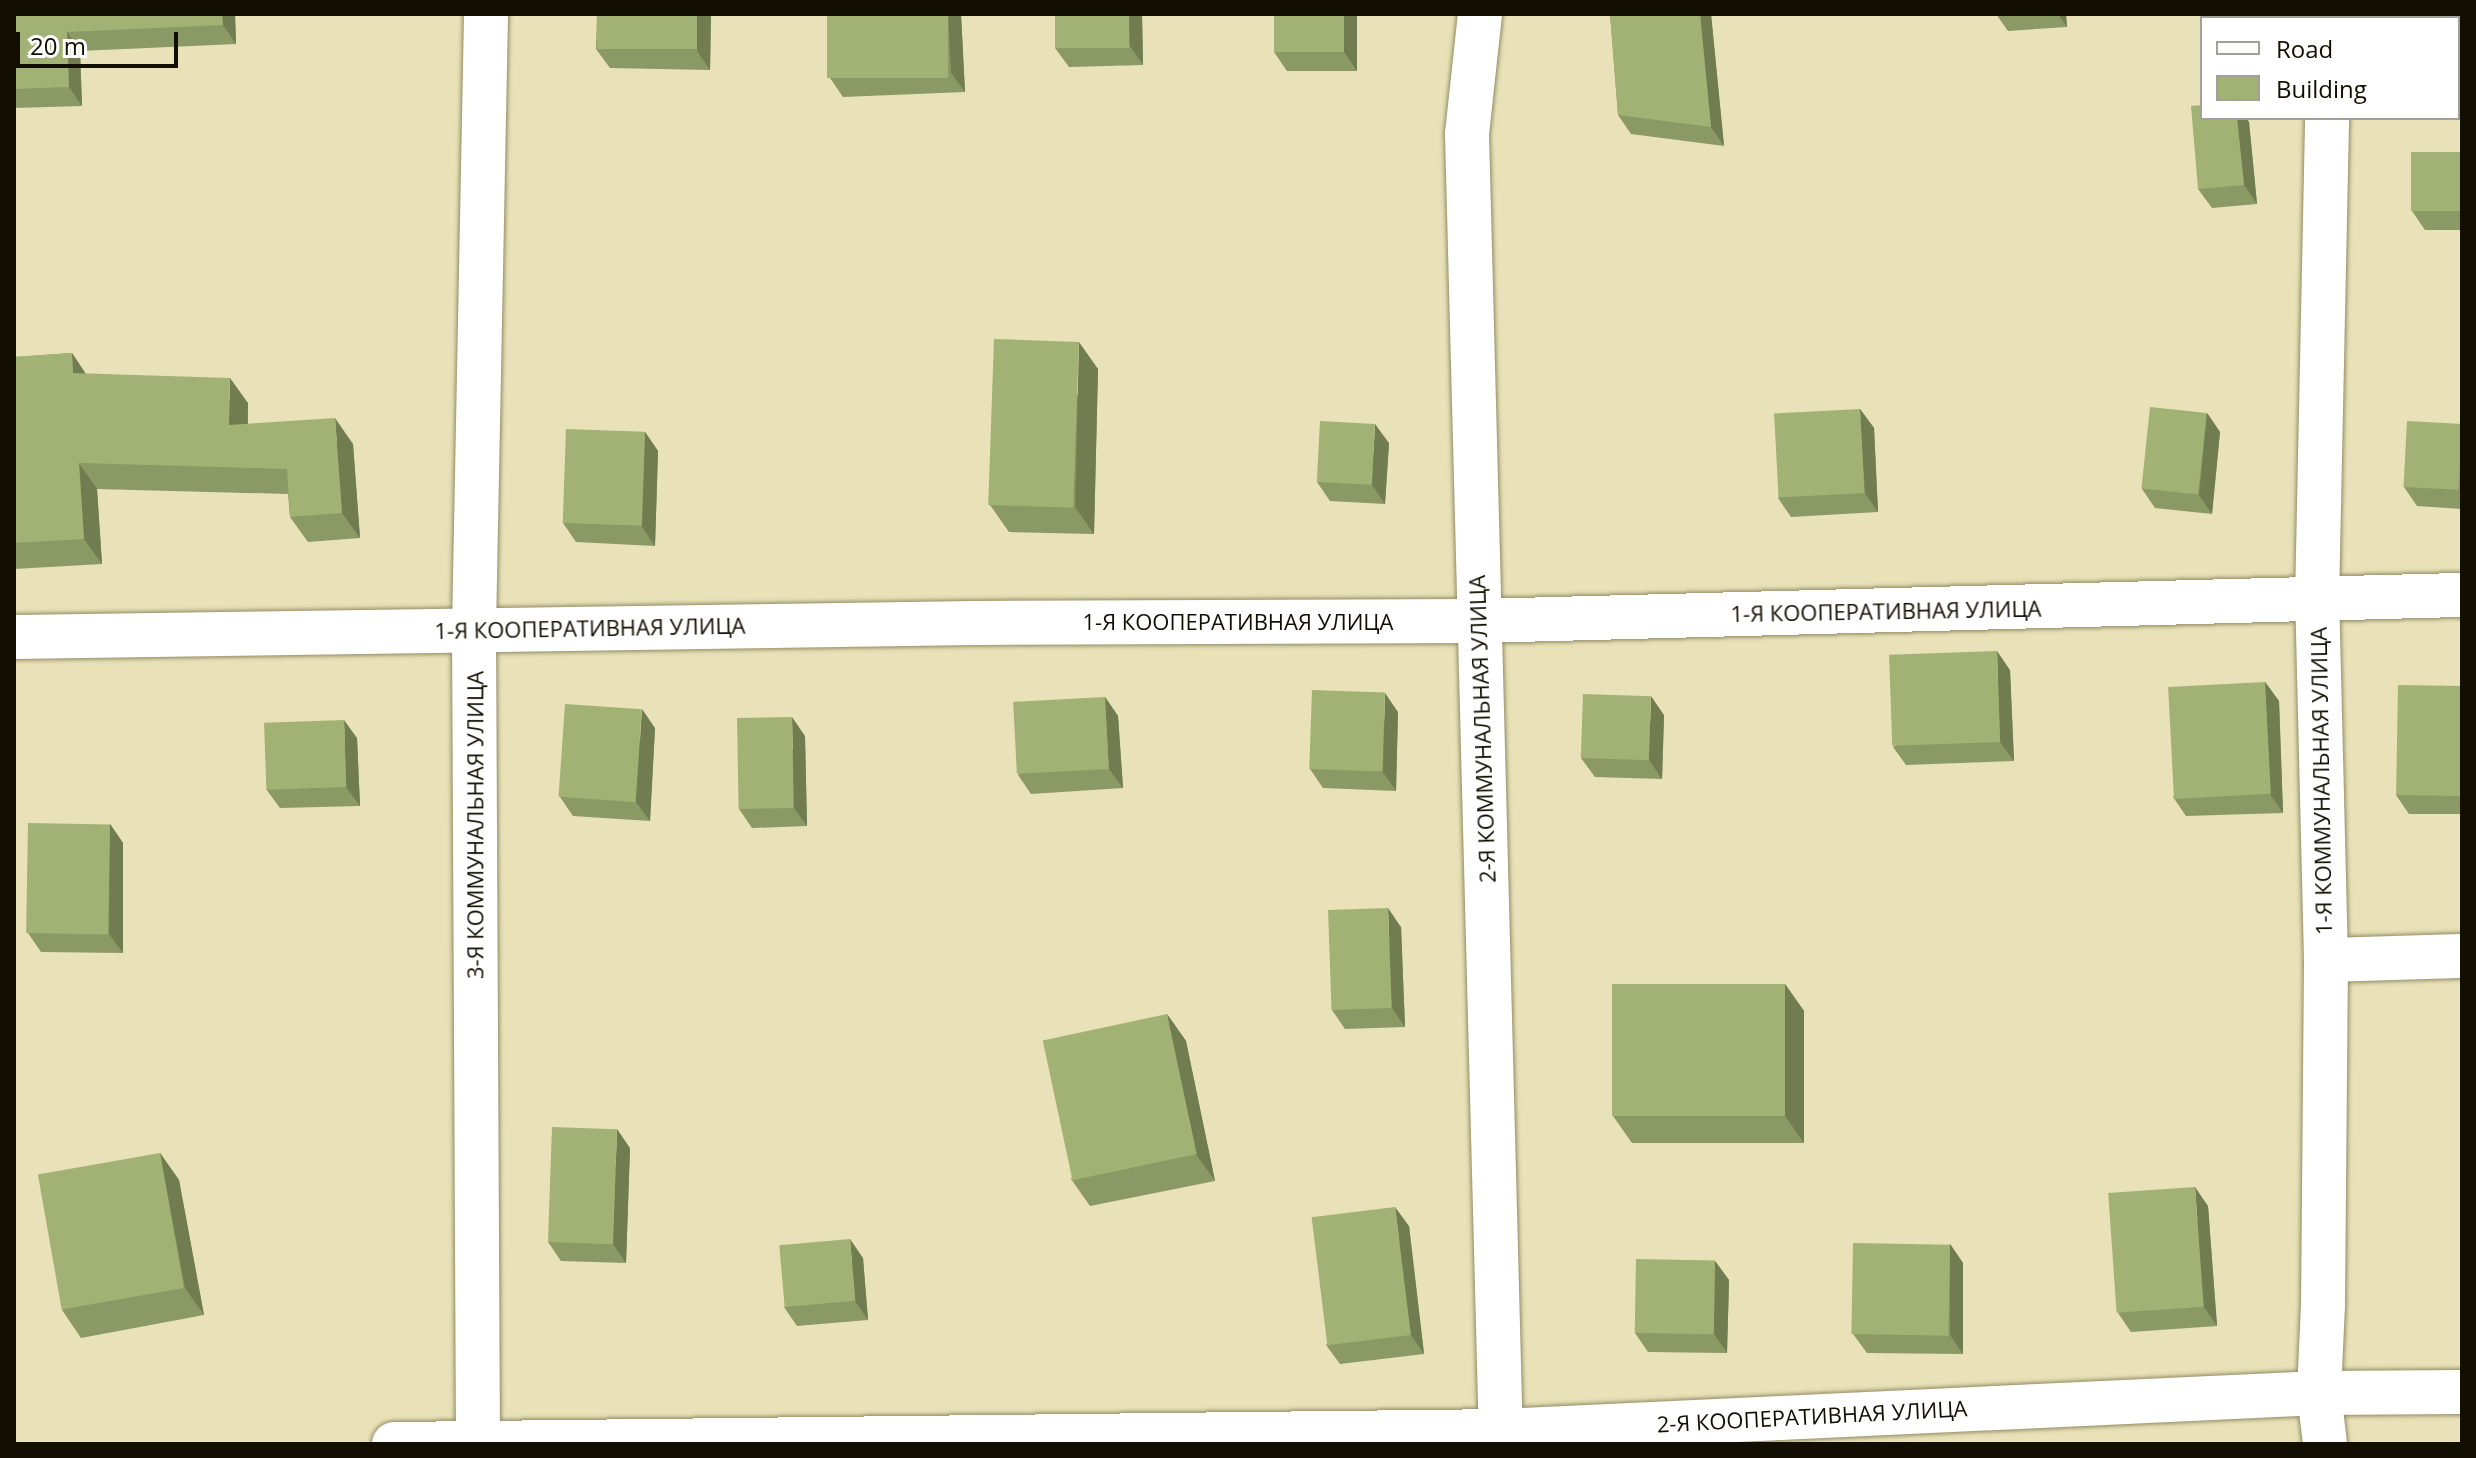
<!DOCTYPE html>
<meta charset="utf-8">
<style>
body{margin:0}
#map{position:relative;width:2476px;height:1458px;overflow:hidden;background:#e9e2b8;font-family:"Open Sans",sans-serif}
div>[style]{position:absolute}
.roads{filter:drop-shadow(0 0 2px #928b64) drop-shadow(0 0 2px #928b64)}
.minor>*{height:44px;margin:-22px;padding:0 22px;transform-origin:22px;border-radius:22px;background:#fff}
.wall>*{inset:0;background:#8b9964}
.shaded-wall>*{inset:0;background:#717d51}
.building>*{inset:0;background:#a2b274;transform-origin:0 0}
span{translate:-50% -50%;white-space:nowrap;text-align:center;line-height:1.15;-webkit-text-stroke:6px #fff;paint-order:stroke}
.street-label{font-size:22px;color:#120f02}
.frame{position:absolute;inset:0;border:16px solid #120f02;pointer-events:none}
.legend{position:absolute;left:2200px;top:16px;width:260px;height:104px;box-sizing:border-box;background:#fff;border:2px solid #a09f9a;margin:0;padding:10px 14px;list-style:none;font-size:24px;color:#120f02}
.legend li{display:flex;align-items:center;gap:16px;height:40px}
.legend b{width:40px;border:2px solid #a09f9a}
.scale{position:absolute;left:16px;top:32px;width:162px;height:36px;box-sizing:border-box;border:4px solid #120f02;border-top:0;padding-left:10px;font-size:24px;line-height:28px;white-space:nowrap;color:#120f02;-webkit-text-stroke:6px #fff;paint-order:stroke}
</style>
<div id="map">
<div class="roads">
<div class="minor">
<div style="left:1480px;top:14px;width:121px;rotate:96.2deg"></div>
<div style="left:1467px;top:134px;width:1310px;rotate:88.51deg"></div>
<div style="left:2329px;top:18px;width:4px;rotate:-90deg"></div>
<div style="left:14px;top:637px;width:961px;rotate:-0.83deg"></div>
<div style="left:975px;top:623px;width:504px;rotate:-0.23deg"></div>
<div style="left:1479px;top:621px;width:983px;rotate:-1.52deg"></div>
<div style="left:2326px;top:960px;width:136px;rotate:-1.7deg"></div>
<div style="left:394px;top:1444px;width:1107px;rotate:-0.67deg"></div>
<div style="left:1501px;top:1431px;width:819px;rotate:-2.66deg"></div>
<div style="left:2319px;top:1393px;width:143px;rotate:-0.4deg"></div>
<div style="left:478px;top:1444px;width:815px;rotate:-90.28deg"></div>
<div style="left:474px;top:629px;width:615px;rotate:-88.88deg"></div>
<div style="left:2325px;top:1444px;width:51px;rotate:-96.7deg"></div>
<div style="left:2319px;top:1393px;width:87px;rotate:-87.4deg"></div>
<div style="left:2323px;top:1306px;width:346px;rotate:-89.5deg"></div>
<div style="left:2326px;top:960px;width:359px;rotate:-91.4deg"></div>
<div style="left:2317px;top:601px;width:483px;rotate:-88.8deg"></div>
</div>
</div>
<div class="wall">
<div style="clip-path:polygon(14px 14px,235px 14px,236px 44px,80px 51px,82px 106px,14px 108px)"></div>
<div style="clip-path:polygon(597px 14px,711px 14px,710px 70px,610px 68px,596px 49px)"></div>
<div style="clip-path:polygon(961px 14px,965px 92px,843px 97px,830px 78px)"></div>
<div style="clip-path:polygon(1142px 14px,1143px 65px,1069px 67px,1055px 48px)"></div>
<div style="clip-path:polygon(1357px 14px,1357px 71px,1287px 71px,1274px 52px)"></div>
<div style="clip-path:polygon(1610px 14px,1711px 14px,1724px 146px,1631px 134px,1618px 115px)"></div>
<div style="clip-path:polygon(1996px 14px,2066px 14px,2067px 27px,2008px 31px)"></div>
<div style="clip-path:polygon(2202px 118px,2246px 118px,2249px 122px,2257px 204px,2212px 208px,2198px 189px)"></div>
<div style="clip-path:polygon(2462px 152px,2462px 230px,2425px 230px,2412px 211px)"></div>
<div style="clip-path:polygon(72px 353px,86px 374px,248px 403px,248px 424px,353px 444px,360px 538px,308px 542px,290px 517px,288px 494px,97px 489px,102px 564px,14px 569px,14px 357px)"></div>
<div style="clip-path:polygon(1098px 369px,1094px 534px,1009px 532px,990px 505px)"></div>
<div style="clip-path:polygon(1860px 409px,1874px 428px,1878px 512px,1791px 517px,1778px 498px)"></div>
<div style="clip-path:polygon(2207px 413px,2220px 432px,2212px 514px,2155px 508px,2142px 489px)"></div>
<div style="clip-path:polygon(2462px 424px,2462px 509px,2417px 506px,2404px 487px)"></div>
<div style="clip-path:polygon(645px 432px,658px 451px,655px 546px,576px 542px,563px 523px)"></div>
<div style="clip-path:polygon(1389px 443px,1385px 504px,1330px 501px,1317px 482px)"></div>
<div style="clip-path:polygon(2010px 670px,2014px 761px,1906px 765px,1893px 747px)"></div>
<div style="clip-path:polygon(2265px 682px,2279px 701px,2283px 813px,2186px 816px,2173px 797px)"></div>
<div style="clip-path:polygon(2462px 686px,2462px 814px,2409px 814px,2396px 795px)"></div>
<div style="clip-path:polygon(1105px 697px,1118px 716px,1123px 788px,1031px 794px,1018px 775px)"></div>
<div style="clip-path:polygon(1398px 712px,1396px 791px,1323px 788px,1310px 769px)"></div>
<div style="clip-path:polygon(1664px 715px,1662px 779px,1595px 777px,1581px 758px)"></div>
<div style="clip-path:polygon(655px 728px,650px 821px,573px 816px,560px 797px)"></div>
<div style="clip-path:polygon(805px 736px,807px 826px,752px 828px,739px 809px)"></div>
<div style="clip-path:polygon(357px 738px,360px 806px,280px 808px,266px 789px)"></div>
<div style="clip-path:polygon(110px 824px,123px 843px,123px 953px,41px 952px,28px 933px)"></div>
<div style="clip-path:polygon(1401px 927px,1405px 1027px,1345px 1029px,1332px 1010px)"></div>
<div style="clip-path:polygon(1785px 984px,1804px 1011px,1804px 1143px,1632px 1143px,1613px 1116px)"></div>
<div style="clip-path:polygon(1167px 1014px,1186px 1041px,1215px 1181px,1090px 1206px,1071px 1179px)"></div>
<div style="clip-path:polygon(630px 1148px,626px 1263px,561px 1261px,548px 1242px)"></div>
<div style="clip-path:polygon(160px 1153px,179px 1180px,204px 1315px,81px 1338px,62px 1310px)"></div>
<div style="clip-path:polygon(2208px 1206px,2217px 1326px,2131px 1332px,2118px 1313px)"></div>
<div style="clip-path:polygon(1409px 1226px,1424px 1354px,1340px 1364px,1326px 1345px)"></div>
<div style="clip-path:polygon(1950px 1244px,1963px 1263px,1963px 1354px,1867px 1353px,1853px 1334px)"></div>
<div style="clip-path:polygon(863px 1258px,868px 1320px,797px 1326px,784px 1307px)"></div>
<div style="clip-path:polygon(1715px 1261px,1729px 1280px,1727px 1353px,1648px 1352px,1635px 1333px)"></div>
</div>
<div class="shaded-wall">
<div style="clip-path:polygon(222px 14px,235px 14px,236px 44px,223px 25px)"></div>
<div style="clip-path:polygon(697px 14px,711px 14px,710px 70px,697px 51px)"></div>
<div style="clip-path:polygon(948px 14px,961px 14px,965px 92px,951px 73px)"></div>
<div style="clip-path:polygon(1129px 14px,1142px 14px,1143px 65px,1130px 46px)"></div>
<div style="clip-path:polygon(1344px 14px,1357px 14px,1357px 71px,1344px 52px)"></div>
<div style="clip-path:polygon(1700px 14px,1711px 14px,1724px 146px,1711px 127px)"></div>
<div style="clip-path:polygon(2058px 14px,2066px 14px,2067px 27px)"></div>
<div style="clip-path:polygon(67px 32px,80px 51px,82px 106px,69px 87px)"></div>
<div style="clip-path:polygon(2237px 118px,2246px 118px,2249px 122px,2257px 204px,2244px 185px)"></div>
<div style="clip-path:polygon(1079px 342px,1098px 369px,1094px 534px,1075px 507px)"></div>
<div style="clip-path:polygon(72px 353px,89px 379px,73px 373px)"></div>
<div style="clip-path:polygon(230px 378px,248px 403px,247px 451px,229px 425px)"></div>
<div style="clip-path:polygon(1860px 409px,1874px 428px,1878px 512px,1865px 493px)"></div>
<div style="clip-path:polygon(2207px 413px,2220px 432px,2212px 514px,2199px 495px)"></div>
<div style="clip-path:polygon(335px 418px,353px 444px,360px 538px,342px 513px)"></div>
<div style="clip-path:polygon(1375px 424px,1389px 443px,1385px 504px,1372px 485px)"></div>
<div style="clip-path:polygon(645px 432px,658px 451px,655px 546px,642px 527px)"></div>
<div style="clip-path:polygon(79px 463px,97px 489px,102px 564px,84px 539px)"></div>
<div style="clip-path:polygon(1997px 651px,2010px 670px,2014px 761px,2000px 742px)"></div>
<div style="clip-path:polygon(2265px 682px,2279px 701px,2283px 813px,2270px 794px)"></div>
<div style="clip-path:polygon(1385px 693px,1398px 712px,1396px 791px,1383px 772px)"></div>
<div style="clip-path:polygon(1651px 696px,1664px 715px,1662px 779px,1649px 760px)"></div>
<div style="clip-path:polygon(1105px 697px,1118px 716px,1123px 788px,1109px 769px)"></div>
<div style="clip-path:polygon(642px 709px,655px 728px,650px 821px,636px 802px)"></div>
<div style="clip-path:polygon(792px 717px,805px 736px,807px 826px,794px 808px)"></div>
<div style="clip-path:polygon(344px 720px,357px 738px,360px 806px,346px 787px)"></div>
<div style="clip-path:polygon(110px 824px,123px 843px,123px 953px,109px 934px)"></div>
<div style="clip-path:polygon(1388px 908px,1401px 927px,1405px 1027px,1392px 1008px)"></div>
<div style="clip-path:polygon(1785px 984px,1804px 1011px,1804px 1143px,1785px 1116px)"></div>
<div style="clip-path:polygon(1167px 1014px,1186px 1041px,1215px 1181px,1196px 1154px)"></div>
<div style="clip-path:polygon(617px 1129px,630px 1148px,626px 1263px,613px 1244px)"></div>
<div style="clip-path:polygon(160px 1153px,179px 1180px,204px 1315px,185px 1288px)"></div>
<div style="clip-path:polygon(2195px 1187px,2208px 1206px,2217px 1326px,2204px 1307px)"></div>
<div style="clip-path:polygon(1395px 1207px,1409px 1226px,1424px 1354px,1411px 1335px)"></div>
<div style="clip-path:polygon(850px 1239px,863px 1258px,868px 1320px,855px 1301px)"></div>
<div style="clip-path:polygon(1950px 1244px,1963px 1263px,1963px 1354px,1950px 1335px)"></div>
<div style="clip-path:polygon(1715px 1261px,1729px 1280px,1727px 1353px,1714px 1334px)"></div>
</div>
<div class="building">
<div style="clip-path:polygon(14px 14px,222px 14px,223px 25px,67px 32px,69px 87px,14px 89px)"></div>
<div style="left:597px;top:14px;width:100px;height:35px"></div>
<div style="left:827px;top:14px;width:121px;height:64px"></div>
<div style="left:1055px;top:14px;width:74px;height:34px"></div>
<div style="left:1274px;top:14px;width:70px;height:38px"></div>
<div style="clip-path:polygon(1610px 14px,1700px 14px,1711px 127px,1618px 115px)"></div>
<div style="clip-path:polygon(2202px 105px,2202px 118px,2237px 118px,2244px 185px,2198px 189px,2191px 106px)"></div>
<div style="left:2411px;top:152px;width:51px;height:59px"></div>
<div style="left:994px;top:339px;width:85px;height:166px;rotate:2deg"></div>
<div style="clip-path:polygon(72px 353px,73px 373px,230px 378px,229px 425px,335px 418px,342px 513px,290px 517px,287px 469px,79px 463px,84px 539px,14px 543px,14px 357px)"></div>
<div style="left:2150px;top:407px;width:57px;height:82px;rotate:6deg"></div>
<div style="left:1860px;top:409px;width:84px;height:86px;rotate:87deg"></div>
<div style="left:1320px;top:421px;width:55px;height:61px;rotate:3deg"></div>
<div style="left:2407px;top:421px;width:55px;height:66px;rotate:3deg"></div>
<div style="left:566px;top:429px;width:79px;height:94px;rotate:2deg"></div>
<div style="left:1997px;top:651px;width:91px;height:108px;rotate:88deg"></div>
<div style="left:2265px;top:682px;width:112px;height:97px;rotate:87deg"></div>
<div style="left:2398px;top:685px;width:64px;height:110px;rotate:1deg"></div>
<div style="left:1312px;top:690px;width:73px;height:79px;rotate:2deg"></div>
<div style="left:1583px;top:694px;width:68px;height:64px;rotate:2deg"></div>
<div style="left:1105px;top:697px;width:72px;height:92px;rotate:87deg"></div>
<div style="left:565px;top:704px;width:77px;height:93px;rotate:4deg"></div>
<div style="left:792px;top:717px;width:91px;height:55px;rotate:89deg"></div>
<div style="left:344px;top:720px;width:67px;height:80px;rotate:88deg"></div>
<div style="left:28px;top:823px;width:82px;height:110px;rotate:1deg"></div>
<div style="left:1388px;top:908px;width:100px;height:60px;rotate:88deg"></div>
<div style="left:1612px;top:984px;width:173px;height:132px"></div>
<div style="left:1167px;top:1014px;width:143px;height:127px;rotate:78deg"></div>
<div style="left:552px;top:1127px;width:65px;height:115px;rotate:2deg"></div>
<div style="left:160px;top:1153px;width:137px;height:124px;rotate:80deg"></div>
<div style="left:2195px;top:1187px;width:120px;height:87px;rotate:86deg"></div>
<div style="left:1395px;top:1207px;width:129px;height:84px;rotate:83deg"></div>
<div style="left:850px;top:1239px;width:62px;height:71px;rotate:85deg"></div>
<div style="left:1853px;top:1243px;width:97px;height:91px;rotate:1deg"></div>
<div style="left:1636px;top:1259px;width:79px;height:74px;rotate:1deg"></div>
<div style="clip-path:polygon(2462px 1275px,2462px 1320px,2461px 1320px)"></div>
</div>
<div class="street-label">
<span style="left:1886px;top:611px;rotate:-1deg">1-Я КООПЕРАТИВНАЯ УЛИЦА</span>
<span style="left:1238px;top:622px">1-Я КООПЕРАТИВНАЯ УЛИЦА</span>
<span style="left:590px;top:628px;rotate:-1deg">1-Я КООПЕРАТИВНАЯ УЛИЦА</span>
<span style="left:1482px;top:729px;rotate:-92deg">2-Я КОММУНАЛЬНАЯ УЛИЦА</span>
<span style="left:2321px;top:781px;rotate:-91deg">1-Я КОММУНАЛЬНАЯ УЛИЦА</span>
<span style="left:475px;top:825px;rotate:-90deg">3-Я КОММУНАЛЬНАЯ УЛИЦА</span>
<span style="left:1812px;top:1416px;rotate:-3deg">2-Я КООПЕРАТИВНАЯ УЛИЦА</span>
</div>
<div class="frame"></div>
<ul class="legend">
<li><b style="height:10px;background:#fff"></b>Road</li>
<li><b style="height:22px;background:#a2b274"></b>Building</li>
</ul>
<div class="scale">20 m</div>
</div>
